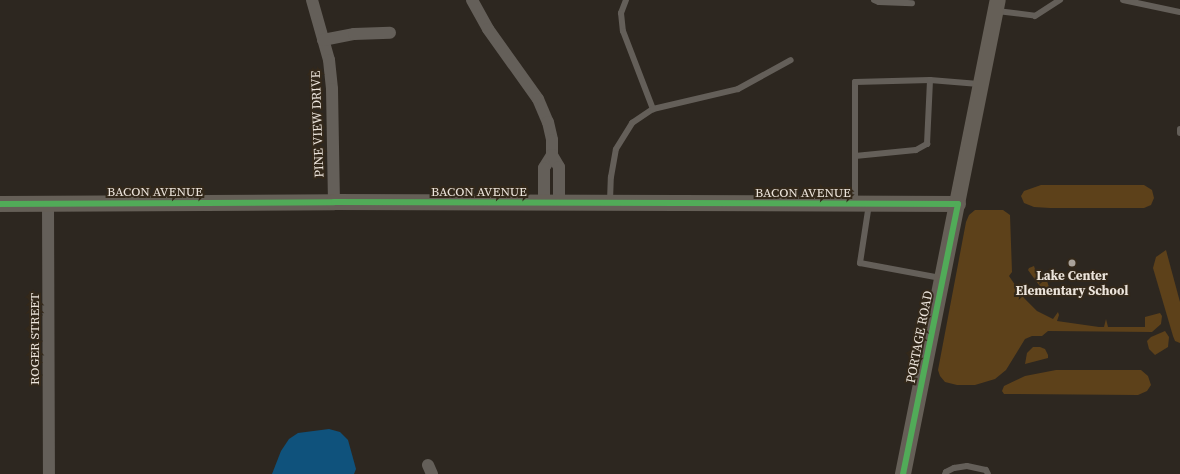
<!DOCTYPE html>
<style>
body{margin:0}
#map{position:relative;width:1180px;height:474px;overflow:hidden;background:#2d2720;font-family:"Source Serif 4",serif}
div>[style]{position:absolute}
.green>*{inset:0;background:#5d411a}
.water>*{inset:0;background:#0f527c}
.lane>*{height:6px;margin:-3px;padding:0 3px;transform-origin:3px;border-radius:3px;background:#645f59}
.street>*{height:12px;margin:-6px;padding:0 6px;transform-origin:6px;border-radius:6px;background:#645f59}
.secondary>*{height:16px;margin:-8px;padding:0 8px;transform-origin:8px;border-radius:8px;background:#655f57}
.cycleway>*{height:6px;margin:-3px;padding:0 3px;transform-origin:3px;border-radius:3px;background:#51ab58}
.dots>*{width:11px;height:11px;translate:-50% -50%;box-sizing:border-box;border:2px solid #33281a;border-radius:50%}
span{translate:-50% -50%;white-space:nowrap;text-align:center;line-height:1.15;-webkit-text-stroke:4px #33281a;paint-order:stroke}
.street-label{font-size:13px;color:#ece4db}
.poi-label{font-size:13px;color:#ece4db;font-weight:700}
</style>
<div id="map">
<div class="green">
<div style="clip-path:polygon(1041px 185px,1144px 185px,1152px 190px,1154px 198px,1151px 205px,1144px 208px,1050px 208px,1034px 207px,1024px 203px,1021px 196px,1024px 191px)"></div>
<div style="clip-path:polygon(975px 210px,1003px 210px,1010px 215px,1012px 272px,1009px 276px,1024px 298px,1037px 311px,1053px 319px,1058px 312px,1059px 315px,1057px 321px,1099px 327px,1104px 327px,1106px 319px,1108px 327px,1145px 327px,1145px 317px,1160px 313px,1162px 316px,1161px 324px,1152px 332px,1048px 331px,1042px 336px,1032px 336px,1025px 339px,1006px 370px,995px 379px,975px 385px,957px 385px,945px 382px,940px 376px,938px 370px,966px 222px,969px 215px)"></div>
<div style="clip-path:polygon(1166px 250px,1180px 302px,1180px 343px,1175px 341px,1173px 336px,1153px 268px,1156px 257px)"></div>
<div style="clip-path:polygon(1034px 266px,1039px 282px,1047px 281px,1050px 290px,1048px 292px,1039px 285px,1028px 270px,1029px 268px)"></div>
<div style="clip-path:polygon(1165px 331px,1169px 337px,1168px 347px,1155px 355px,1149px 349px,1147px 341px,1151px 337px)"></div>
<div style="clip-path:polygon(1033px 347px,1040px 347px,1045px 349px,1048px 355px,1048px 358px,1025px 364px,1027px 353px)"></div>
<div style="clip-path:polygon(1056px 370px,1141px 370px,1148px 376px,1151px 385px,1147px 391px,1138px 395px,1011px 394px,1004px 394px,1002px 391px,1004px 386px,1025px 376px)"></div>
</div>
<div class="water">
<div style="clip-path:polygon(329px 429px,340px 432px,348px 440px,356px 469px,354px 474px,272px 474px,281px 451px,289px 439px,298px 433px)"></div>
</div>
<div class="lane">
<div style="left:626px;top:0;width:14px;rotate:111deg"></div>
<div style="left:621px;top:13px;width:18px;rotate:84deg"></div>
<div style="left:623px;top:31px;width:84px;rotate:69deg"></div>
<div style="left:874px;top:0;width:5px;rotate:22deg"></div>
<div style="left:879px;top:2px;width:33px;rotate:2deg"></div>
<div style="left:1123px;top:0;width:58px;rotate:11.9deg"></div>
<div style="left:997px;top:11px;width:38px;rotate:7deg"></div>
<div style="left:1035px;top:16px;width:30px;rotate:-33deg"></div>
<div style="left:1180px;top:129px;width:4px;rotate:90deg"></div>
<div style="left:855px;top:156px;width:61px;rotate:-5.6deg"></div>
<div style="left:916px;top:150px;width:13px;rotate:-29deg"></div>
<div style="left:927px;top:144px;width:64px;rotate:-87.3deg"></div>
<div style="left:610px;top:201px;width:24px;rotate:-88deg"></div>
<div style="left:611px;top:177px;width:28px;rotate:-80deg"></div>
<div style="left:616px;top:149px;width:31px;rotate:-58deg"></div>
<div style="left:632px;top:123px;width:25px;rotate:-34deg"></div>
<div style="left:653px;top:109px;width:87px;rotate:-13.2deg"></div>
<div style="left:738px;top:89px;width:60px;rotate:-28.7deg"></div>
<div style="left:855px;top:204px;width:122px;rotate:-90deg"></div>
<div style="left:855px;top:82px;width:75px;rotate:-1.5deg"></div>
<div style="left:930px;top:80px;width:49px;rotate:4.7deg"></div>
<div style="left:869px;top:204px;width:60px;rotate:98.7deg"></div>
<div style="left:860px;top:263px;width:82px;rotate:10.5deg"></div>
<div style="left:945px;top:474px;width:2px;rotate:-63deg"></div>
<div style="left:946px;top:472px;width:9px;rotate:-27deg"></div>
<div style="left:954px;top:468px;width:13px;rotate:-9deg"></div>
<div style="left:967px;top:466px;width:19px;rotate:12deg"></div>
<div style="left:986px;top:470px;width:4px;rotate:63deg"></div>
</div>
<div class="street">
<div style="left:312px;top:0;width:62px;rotate:74.2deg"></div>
<div style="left:329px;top:60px;width:29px;rotate:84deg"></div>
<div style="left:332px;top:89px;width:113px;rotate:89deg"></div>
<div style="left:472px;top:0;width:33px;rotate:61deg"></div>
<div style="left:488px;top:29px;width:86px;rotate:54.5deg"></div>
<div style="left:538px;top:99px;width:25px;rotate:67deg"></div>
<div style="left:548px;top:122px;width:18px;rotate:77deg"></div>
<div style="left:552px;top:140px;width:15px;rotate:90deg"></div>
<div style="left:552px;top:155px;width:15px;rotate:122deg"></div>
<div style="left:544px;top:168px;width:35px;rotate:90deg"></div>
<div style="left:323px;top:40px;width:32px;rotate:-11deg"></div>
<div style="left:354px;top:34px;width:36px;rotate:-2deg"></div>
<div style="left:552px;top:155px;width:14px;rotate:60deg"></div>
<div style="left:559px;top:167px;width:36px;rotate:90deg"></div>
<div style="left:48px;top:204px;width:270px;rotate:89.8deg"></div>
<div style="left:428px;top:465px;width:10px;rotate:66deg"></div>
</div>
<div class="secondary">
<div style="left:0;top:204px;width:334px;rotate:-0.3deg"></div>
<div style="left:334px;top:202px;width:624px;rotate:0.18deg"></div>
<div style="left:903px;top:474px;width:483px;rotate:-78.7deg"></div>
</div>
<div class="cycleway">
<div style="left:0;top:204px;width:334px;rotate:-0.3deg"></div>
<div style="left:334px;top:202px;width:624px;rotate:0.18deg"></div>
<div style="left:958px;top:204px;width:276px;rotate:101.5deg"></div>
</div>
<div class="dots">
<div style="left:1072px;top:263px;background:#a9a29a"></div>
</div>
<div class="street-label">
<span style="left:318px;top:124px;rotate:-92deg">PINE VIEW DRIVE</span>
<span style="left:155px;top:192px">BACON AVENUE</span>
<span style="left:479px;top:192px">BACON AVENUE</span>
<span style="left:803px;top:193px">BACON AVENUE</span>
<span style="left:920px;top:337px;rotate:-79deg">PORTAGE ROAD</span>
<span style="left:35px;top:339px;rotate:-90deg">ROGER STREET</span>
</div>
<div class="poi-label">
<span style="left:1072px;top:284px">Lake Center<br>Elementary School</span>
</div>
</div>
